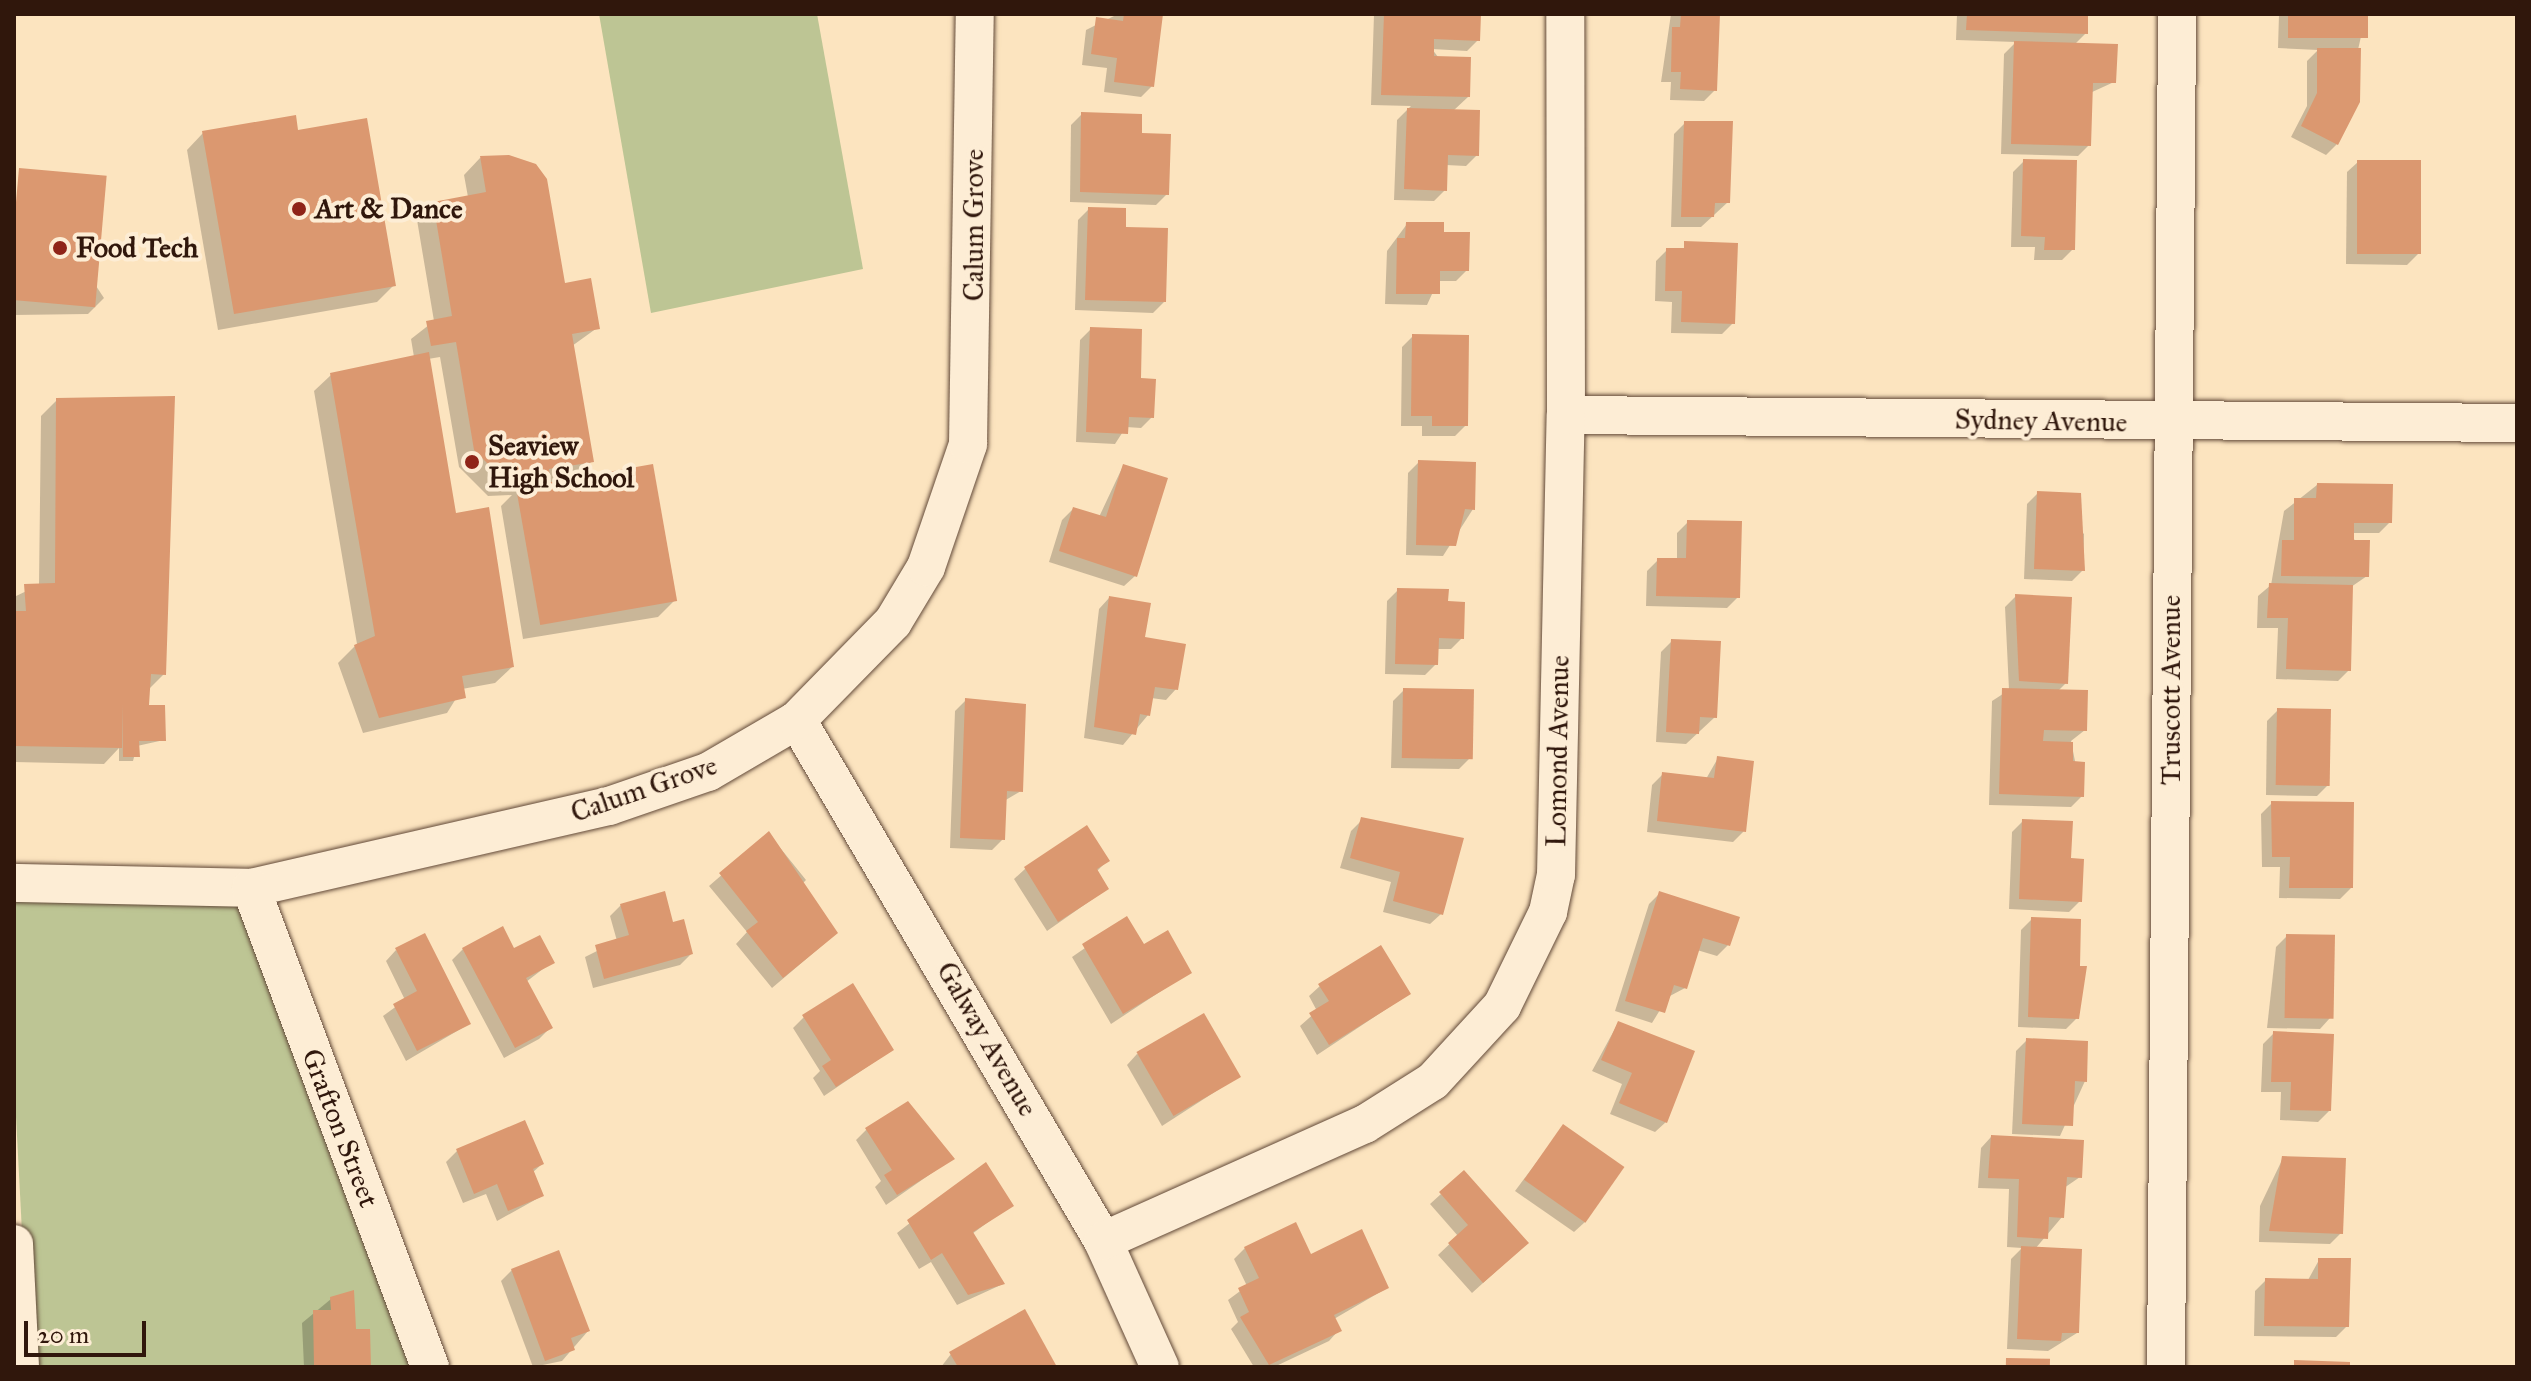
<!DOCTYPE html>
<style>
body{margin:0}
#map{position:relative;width:2531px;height:1381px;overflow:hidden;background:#fce4bf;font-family:"IM FELL Great Primer",serif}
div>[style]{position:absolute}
.green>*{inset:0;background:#bdc594}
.shadow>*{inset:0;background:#0003}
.building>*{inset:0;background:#db9870;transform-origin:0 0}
.roads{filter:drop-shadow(0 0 2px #634a39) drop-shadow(0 0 2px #634a39)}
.street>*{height:38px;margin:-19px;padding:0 19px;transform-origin:19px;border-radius:19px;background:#fdedd5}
.dots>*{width:22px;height:22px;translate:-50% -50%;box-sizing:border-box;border:4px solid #fdedd5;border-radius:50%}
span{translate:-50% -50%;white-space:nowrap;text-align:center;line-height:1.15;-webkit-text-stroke:8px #fdedd5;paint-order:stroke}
.poi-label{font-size:28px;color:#30170c;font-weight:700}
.left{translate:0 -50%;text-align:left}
.street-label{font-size:28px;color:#30170c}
.frame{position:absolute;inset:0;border:16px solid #30170c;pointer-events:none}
.scale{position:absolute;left:24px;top:1321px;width:122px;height:36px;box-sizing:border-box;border:4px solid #30170c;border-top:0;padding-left:10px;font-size:24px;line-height:28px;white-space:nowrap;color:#30170c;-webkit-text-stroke:6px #fdedd5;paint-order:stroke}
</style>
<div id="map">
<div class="green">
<div style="clip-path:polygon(599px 14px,817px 14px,863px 269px,651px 313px)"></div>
<div style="clip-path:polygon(14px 895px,242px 899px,419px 1367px,29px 1367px,14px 1078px)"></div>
</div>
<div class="shadow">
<div style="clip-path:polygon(1161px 14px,1152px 86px,1141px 97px,1104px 92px,1107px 68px,1082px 65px,1086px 30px,1118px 14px)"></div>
<div style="clip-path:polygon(1374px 14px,1479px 14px,1478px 40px,1467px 51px,1432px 49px,1468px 97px,1453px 111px,1477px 155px,1466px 166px,1446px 165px,1445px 190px,1434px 201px,1394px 200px,1397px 120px,1411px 106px,1371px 105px)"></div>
<div style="clip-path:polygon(1671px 14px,1718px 14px,1715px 90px,1704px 101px,1670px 100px,1671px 82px,1661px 82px)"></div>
<div style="clip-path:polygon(1957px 14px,2086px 14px,2086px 33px,2074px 45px,2114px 82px,2090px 93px,2089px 145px,2078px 156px,2001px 154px,2004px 54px,2016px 42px,1956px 40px)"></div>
<div style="clip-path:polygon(2279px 14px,2366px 14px,2337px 144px,2326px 155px,2291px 137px,2307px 106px,2307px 61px,2318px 50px,2278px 48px)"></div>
<div style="clip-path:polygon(1082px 114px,1140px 135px,1167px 194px,1156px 205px,1070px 202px,1071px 125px)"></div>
<div style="clip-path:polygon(1685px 123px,1728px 202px,1701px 227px,1671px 227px,1674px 134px)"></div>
<div style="clip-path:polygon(203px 133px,296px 133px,393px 286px,377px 302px,218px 330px,187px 150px)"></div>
<div style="clip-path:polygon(480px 158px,535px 165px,563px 286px,597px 328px,572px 346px,592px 461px,573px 480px,674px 601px,658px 617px,523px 639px,501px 506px,512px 495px,488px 496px,459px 467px,440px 357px,428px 359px,454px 515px,512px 667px,495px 683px,462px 689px,447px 713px,363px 733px,338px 663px,357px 644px,314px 391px,331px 375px,414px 357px,411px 339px,434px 321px,417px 220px,434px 204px,468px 197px,464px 175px)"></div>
<div style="clip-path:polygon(2024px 161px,2073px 249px,2062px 260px,2034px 260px,2035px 247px,2011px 247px,2013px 172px)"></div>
<div style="clip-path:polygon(2358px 162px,2418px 254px,2407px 265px,2346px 264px,2347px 172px)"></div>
<div style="clip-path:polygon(20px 171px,104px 298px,88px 314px,14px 315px)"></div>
<div style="clip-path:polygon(1089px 209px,1124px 229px,1164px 302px,1153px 313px,1075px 310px,1078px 220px)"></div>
<div style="clip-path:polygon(1407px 224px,1442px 234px,1467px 270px,1456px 281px,1438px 281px,1427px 305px,1385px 304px,1387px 251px)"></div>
<div style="clip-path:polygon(1667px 250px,1733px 323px,1722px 334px,1671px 333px,1672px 302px,1655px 301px,1656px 261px)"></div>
<div style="clip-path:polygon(1091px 329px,1139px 380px,1152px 417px,1141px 428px,1126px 427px,1115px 444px,1076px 442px,1080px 340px)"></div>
<div style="clip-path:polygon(1413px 336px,1466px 425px,1455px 436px,1422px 436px,1422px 426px,1401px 426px,1402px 347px)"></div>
<div style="clip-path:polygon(57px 400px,164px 674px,148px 690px,147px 704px,164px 740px,137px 746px,133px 761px,119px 761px,119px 748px,104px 764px,14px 762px,14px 597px,39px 585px,41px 416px)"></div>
<div style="clip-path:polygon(1419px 462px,1473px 509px,1443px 556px,1406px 555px,1408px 473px)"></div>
<div style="clip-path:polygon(1123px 466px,1135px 576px,1124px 586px,1049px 562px,1062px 520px,1073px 509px,1099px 517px)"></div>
<div style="clip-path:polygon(2317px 485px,2390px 522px,2379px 533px,2352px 533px,2367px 576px,2351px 587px,2349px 670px,2338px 681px,2276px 679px,2278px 628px,2257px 628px,2258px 596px,2271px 585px,2284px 511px)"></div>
<div style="clip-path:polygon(2038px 493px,2084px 534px,2083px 570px,2072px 581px,2024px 579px,2027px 504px)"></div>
<div style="clip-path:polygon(1688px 522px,1738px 597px,1727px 608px,1646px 606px,1647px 571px,1658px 560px,1677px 560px,1677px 533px)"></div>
<div style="clip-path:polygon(1398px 590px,1446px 603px,1462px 638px,1451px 649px,1436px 649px,1436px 664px,1425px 675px,1385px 674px,1387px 601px)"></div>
<div style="clip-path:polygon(2016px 596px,2066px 683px,2058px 691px,2085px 730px,2071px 741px,2082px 796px,2071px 807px,1989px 805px,1992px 701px,2009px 690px,2005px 607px)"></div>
<div style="clip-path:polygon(1109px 598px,1176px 689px,1166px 700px,1151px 698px,1148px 715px,1123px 745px,1084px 738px,1099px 609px)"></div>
<div style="clip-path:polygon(1672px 641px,1715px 717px,1686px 744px,1656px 742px,1661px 652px)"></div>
<div style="clip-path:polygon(1404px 690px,1470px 758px,1459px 769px,1391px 768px,1393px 701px)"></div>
<div style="clip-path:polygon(966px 700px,1021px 791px,1004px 801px,1003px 839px,992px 850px,950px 848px,955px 711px)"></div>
<div style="clip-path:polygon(2278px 710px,2328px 785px,2317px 796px,2266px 795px,2267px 721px)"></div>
<div style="clip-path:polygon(1718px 758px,1744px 831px,1733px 842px,1647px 832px,1652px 785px,1663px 774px,1706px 779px)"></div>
<div style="clip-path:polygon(2272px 803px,2351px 888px,2340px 899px,2279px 898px,2280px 867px,2262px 867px,2261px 814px)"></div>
<div style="clip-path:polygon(1362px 820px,1441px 914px,1430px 924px,1383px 912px,1391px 882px,1340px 868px,1351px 831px)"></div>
<div style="clip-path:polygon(2023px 821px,2069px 860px,2080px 901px,2069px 912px,2009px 909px,2012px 832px)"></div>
<div style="clip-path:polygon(769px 834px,806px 880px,799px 887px,825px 943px,772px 988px,736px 944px,747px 932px,709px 886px)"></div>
<div style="clip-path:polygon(1107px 861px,1096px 872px,1107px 889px,1047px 931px,1014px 879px,1025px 869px)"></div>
<div style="clip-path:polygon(1660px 893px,1728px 945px,1717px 956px,1697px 950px,1685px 988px,1668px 997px,1652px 1023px,1615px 1011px,1649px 904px)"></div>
<div style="clip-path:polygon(621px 905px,691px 954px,680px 965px,593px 988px,585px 957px,617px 941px,610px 916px)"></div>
<div style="clip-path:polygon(1127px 919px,1143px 946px,1190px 972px,1111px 1024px,1072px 957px)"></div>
<div style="clip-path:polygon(2032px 919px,2077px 1018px,2066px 1029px,2018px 1027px,2021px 930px)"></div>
<div style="clip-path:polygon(2287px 936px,2330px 1018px,2320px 1029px,2267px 1028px,2276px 947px)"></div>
<div style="clip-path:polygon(463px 949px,513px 950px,552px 962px,526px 982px,550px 1028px,539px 1039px,504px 1058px,452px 960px)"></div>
<div style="clip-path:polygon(396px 950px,469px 1024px,406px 1061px,383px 1016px,405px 1000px,386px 961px)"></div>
<div style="clip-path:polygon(1320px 986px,1409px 994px,1317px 1055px,1300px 1026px,1317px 1011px,1309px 996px)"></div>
<div style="clip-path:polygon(804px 1017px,892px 1050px,824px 1096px,813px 1078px,820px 1071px,793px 1028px)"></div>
<div style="clip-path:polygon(1618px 1023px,1666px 1122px,1655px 1132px,1610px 1114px,1622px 1084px,1592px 1071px)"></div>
<div style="clip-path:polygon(2274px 1033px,2329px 1111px,2318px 1122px,2280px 1120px,2281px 1092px,2261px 1092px,2263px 1044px)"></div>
<div style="clip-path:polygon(2027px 1040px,2085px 1081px,2060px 1136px,2012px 1134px,2016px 1051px)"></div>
<div style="clip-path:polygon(1137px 1054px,1238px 1077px,1162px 1126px,1127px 1065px)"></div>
<div style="clip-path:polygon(1563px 1127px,1585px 1222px,1574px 1232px,1515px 1191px)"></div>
<div style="clip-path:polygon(867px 1129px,952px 1159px,886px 1205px,875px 1187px,881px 1181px,856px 1140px)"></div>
<div style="clip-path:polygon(1991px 1137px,2080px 1177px,2064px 1188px,2062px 1217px,2035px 1249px,2077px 1333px,2048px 1351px,2007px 1349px,2011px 1259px,2022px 1248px,2007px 1247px,2009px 1189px,1978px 1188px,1981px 1148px)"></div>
<div style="clip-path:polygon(457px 1151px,542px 1164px,532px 1173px,542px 1196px,497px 1221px,486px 1194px,463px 1203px,446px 1162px)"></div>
<div style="clip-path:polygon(2283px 1158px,2341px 1233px,2330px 1244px,2259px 1242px,2260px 1206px)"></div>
<div style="clip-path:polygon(986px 1164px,1011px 1205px,972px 1234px,1003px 1284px,957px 1305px,931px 1262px,919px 1269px,897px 1233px)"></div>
<div style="clip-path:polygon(1441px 1194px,1515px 1254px,1472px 1293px,1438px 1255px,1458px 1236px,1430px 1204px)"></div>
<div style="clip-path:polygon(1245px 1248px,1310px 1256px,1387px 1288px,1334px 1319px,1339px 1330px,1329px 1341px,1274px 1367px,1254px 1367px,1231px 1329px,1238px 1322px,1228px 1300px,1247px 1286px,1234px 1259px)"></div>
<div style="clip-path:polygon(2319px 1260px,2347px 1326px,2336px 1337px,2254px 1336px,2255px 1291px,2266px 1280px,2308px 1280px)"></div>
<div style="clip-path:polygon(512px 1270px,588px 1331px,562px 1361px,533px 1367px,501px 1281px)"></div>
<div style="clip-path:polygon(331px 1299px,354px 1331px,369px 1367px,304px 1367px,302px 1323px)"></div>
<div style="clip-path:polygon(951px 1354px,1055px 1367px,941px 1367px)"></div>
</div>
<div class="building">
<div style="clip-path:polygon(1124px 14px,1163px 14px,1154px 87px,1114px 82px,1117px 58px,1091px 54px,1096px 17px,1123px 21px)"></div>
<div style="clip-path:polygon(1384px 14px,1481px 14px,1480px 41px,1434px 39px,1434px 56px,1471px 57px,1470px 97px,1381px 95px)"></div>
<div style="clip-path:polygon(1681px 14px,1720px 14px,1717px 91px,1680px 89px,1681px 72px,1671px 72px,1672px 27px,1680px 27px)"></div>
<div style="clip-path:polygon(1967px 14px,2088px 14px,2088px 34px,1966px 30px)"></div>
<div style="left:2288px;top:14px;width:80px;height:24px"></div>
<div style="clip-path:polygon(2014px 41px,2118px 44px,2116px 83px,2093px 83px,2091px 146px,2011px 144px)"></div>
<div style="clip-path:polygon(2317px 48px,2361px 48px,2360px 102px,2338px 145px,2301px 126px,2317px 93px)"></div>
<div style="clip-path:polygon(1407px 108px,1480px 110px,1479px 156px,1448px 155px,1447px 191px,1404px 189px)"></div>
<div style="clip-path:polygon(1081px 112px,1142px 114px,1142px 133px,1171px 134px,1169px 195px,1080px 192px)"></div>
<div style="clip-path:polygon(296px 115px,298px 130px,367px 118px,396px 286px,234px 314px,202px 131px)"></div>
<div style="clip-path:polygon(1684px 121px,1733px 121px,1730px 203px,1715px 203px,1714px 217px,1681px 217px)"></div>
<div style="clip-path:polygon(509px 155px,536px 164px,547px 179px,565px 283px,591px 278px,600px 329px,572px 334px,594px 462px,549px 469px,550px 478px,527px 482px,505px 481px,474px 450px,456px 342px,431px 346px,426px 321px,452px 316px,433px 202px,486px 192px,480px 156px)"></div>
<div style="clip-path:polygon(2023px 159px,2077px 160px,2075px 250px,2044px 250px,2045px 237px,2021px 236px)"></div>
<div style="left:2357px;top:160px;width:64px;height:94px"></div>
<div style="left:19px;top:168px;width:88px;height:132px;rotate:5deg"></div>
<div style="clip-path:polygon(1088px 207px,1126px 208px,1126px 227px,1168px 228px,1166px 302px,1085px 300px)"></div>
<div style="clip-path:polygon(1406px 222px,1444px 222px,1444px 232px,1470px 232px,1469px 271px,1440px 271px,1440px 294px,1396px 294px,1397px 238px,1405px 238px)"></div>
<div style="clip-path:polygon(1684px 241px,1738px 243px,1735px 324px,1681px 322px,1682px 291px,1665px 291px,1666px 248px,1684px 248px)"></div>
<div style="clip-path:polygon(1090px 327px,1142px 329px,1141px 378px,1156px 379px,1154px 418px,1129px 417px,1128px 434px,1086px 432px)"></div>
<div style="clip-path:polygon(1412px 334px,1469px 335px,1468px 426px,1432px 426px,1432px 416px,1411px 416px)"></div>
<div style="clip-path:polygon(429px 352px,456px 513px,489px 507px,514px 667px,462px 676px,466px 698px,379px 718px,354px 645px,375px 636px,330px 373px)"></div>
<div style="clip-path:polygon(175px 396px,166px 675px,151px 674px,149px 705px,165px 705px,166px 741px,139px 741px,140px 757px,123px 757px,122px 704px,122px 748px,14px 746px,14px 611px,26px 611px,24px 584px,55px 583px,56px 398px)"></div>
<div style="clip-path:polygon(1418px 460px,1476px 462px,1475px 510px,1465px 509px,1456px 546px,1416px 545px)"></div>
<div style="left:653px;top:464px;width:139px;height:139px;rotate:80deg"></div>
<div style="clip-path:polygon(1123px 464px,1168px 478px,1137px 577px,1059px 551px,1073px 507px,1106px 517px)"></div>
<div style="clip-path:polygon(2317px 483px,2393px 484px,2392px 523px,2354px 523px,2354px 540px,2370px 540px,2369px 577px,2281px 576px,2282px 540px,2294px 540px,2294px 498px,2316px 498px)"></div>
<div style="clip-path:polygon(2037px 491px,2081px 493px,2085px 571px,2034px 569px)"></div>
<div style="clip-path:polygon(1687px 520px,1742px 521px,1740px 598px,1656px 596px,1657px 558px,1686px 558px)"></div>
<div style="clip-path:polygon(2269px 583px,2353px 585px,2351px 671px,2286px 669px,2288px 618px,2267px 618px)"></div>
<div style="clip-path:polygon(1397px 588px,1449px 589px,1448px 601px,1465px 602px,1464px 639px,1439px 638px,1438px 665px,1395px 664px)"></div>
<div style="clip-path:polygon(2015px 594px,2072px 597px,2068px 684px,2019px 681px)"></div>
<div style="clip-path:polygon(1109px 596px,1151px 603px,1145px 637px,1186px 644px,1178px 690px,1155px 687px,1150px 716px,1140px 714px,1136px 735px,1094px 727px)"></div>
<div style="clip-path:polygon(1671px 639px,1721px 641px,1717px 718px,1700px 717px,1699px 734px,1666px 732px)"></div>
<div style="left:1403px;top:688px;width:71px;height:70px;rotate:1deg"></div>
<div style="clip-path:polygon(2002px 688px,2088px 690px,2087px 731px,2044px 730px,2043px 741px,2073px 742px,2073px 761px,2085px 762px,2084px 797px,1999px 794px)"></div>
<div style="clip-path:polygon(965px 698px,1026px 704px,1023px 792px,1007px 791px,1005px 840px,960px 838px)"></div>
<div style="left:2277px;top:708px;width:54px;height:77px;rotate:1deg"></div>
<div style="clip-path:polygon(1717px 756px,1754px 761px,1746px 832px,1657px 821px,1662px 772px,1714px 778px)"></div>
<div style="clip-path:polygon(2271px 801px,2354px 802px,2353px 888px,2289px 888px,2290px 857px,2272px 857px)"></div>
<div style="clip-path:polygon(1361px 817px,1464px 838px,1443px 915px,1393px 901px,1400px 872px,1350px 858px)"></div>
<div style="clip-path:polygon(2022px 819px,2073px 821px,2071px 858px,2084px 859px,2082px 902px,2019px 899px)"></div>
<div style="clip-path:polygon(1087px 825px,1110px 861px,1097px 869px,1109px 889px,1058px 922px,1024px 867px)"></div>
<div style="clip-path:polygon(769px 831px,838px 933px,783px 978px,746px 931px,758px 922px,719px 873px)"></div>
<div style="clip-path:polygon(665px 891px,673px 922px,684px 919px,693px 954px,604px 979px,595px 945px,629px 935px,620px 904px)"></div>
<div style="clip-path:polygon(1659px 891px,1740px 917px,1730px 946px,1703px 938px,1687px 989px,1674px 985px,1665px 1013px,1625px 1001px)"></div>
<div style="clip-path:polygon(1127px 916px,1144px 944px,1168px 930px,1192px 973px,1123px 1014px,1082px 944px)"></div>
<div style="clip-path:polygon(2031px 917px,2081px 919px,2080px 966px,2087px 966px,2079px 1019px,2028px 1017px)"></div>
<div style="clip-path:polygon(503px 926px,514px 948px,540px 935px,555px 963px,526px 978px,553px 1028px,515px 1048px,462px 948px)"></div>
<div style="clip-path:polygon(425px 933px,471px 1024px,417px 1051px,393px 1004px,417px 991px,395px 948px)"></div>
<div style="left:2286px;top:934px;width:49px;height:84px;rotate:1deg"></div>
<div style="clip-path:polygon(1381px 945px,1411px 994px,1329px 1045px,1309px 1013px,1329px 1001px,1318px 984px)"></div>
<div style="clip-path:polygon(853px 983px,894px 1050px,836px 1087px,822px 1066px,831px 1060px,802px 1015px)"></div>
<div style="left:1204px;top:1013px;width:74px;height:78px;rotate:60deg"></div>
<div style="clip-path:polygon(1618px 1021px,1695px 1051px,1667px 1123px,1619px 1103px,1632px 1073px,1601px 1060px)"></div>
<div style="clip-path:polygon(2273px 1031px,2334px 1034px,2331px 1111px,2290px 1110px,2291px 1082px,2271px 1082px)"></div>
<div style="clip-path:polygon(2026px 1038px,2088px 1041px,2087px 1082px,2075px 1081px,2073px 1126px,2022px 1124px)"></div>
<div style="clip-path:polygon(908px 1101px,955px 1159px,897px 1195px,884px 1175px,892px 1170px,865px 1128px)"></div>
<div style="clip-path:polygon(525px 1120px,544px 1164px,533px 1169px,544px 1196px,508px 1211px,497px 1184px,474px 1194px,456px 1149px)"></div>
<div style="left:1563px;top:1124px;width:75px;height:68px;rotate:35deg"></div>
<div style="clip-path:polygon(1991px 1135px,2084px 1140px,2082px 1178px,2067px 1177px,2064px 1218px,2049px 1217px,2048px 1239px,2017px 1237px,2019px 1179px,1988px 1178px)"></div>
<div style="clip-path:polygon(2282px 1156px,2346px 1158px,2343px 1234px,2269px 1231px)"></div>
<div style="clip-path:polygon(986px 1162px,1014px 1206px,973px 1232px,1005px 1284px,968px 1295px,942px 1253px,931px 1260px,907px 1220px)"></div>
<div style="clip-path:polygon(1464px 1170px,1529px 1243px,1483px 1283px,1448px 1243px,1468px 1225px,1439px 1192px)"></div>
<div style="clip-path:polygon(1296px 1222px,1311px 1254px,1362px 1229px,1389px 1288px,1334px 1315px,1342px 1331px,1269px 1365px,1240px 1317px,1249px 1312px,1238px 1288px,1259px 1278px,1244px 1247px)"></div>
<div style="clip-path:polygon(2021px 1246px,2082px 1249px,2079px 1333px,2062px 1333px,2061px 1341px,2017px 1339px)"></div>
<div style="clip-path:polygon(559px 1250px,590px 1331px,571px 1338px,575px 1350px,545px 1361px,511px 1269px)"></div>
<div style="clip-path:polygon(2318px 1258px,2351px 1258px,2349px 1327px,2264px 1326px,2265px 1278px,2318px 1279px)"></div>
<div style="clip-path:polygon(354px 1290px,356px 1329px,370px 1329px,371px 1367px,314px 1367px,313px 1310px,331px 1310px,330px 1297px)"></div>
<div style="clip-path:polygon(1025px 1309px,1057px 1367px,958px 1367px,949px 1352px)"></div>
<div style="left:2006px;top:1358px;width:44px;height:9px;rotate:1deg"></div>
<div style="clip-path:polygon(2294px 1360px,2350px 1362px,2350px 1367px,2294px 1367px)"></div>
</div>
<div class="roads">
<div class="street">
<div style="left:1566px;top:415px;width:951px;rotate:0.48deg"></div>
<div style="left:797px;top:720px;width:604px;rotate:59.57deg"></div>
<div style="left:1103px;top:1241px;width:138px;rotate:65.7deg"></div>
<div style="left:14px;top:883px;width:237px;rotate:1.2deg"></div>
<div style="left:251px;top:888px;width:367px;rotate:-12.9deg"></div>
<div style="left:609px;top:806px;width:105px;rotate:-19deg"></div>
<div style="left:708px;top:772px;width:103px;rotate:-30.3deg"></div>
<div style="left:797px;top:720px;width:137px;rotate:-45.6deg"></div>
<div style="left:893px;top:622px;width:64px;rotate:-59deg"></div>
<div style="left:926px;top:567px;width:130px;rotate:-71.1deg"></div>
<div style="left:968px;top:444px;width:430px;rotate:-89.1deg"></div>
<div style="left:251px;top:888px;width:511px;rotate:69.51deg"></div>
<div style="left:1103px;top:1241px;width:287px;rotate:-24.1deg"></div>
<div style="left:1365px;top:1124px;width:80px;rotate:-32.3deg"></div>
<div style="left:1433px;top:1081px;width:102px;rotate:-47.4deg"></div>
<div style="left:1502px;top:1006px;width:105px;rotate:-63.9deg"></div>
<div style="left:1548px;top:912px;width:38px;rotate:-78deg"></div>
<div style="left:1556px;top:875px;width:460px;rotate:-88.8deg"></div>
<div style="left:1566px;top:415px;width:401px;rotate:-90.1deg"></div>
<div style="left:14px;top:1244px;width:123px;rotate:87.2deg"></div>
<div style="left:2166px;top:1367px;width:1353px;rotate:-89.53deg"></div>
</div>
</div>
<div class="dots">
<div style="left:299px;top:209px;background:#8f2418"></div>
<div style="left:60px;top:248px;background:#8f2418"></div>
<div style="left:472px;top:462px;background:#8f2418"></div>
</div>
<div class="poi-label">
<span class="left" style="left:315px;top:209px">Art &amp; Dance</span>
<span class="left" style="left:76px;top:248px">Food Tech</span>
<span class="left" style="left:488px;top:462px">Seaview<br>High School</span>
</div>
<div class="street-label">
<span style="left:974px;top:225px;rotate:-90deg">Calum Grove</span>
<span style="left:2041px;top:421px;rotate:1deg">Sydney Avenue</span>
<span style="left:2171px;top:690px;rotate:-90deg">Truscott Avenue</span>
<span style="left:1558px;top:751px;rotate:-89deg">Lomond Avenue</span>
<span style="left:644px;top:789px;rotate:-19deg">Calum Grove</span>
<span style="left:987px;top:1039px;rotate:60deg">Galway Avenue</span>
<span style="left:340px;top:1128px;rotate:69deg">Grafton Street</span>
</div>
<div class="frame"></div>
<div class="scale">20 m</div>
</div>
